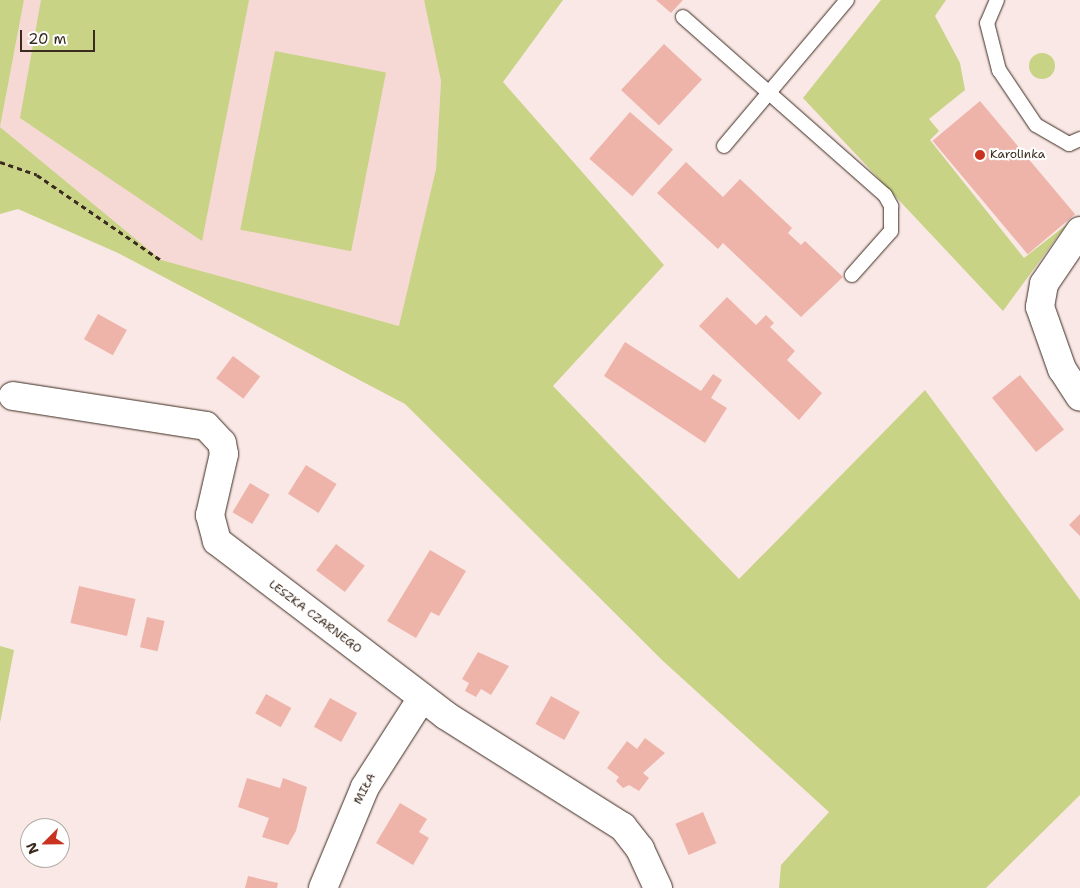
<!DOCTYPE html>
<meta charset="utf-8">
<style>
body{margin:0}
#map{position:relative;width:1080px;height:888px;overflow:hidden;background:#fae8e6;font-family:"Shantell Sans",sans-serif}
div>[style]{position:absolute}
.built>*{inset:0;background:#f6d8d4}
.green>*{inset:0;background:#c8d386;transform-origin:0 0}
.round{border-radius:50%}
.building>*{inset:0;background:#eeb4aa;transform-origin:0 0}
.path>*{height:3px;margin-top:-1.5px;transform-origin:0;background:repeating-linear-gradient(90deg,#3b2a1e 0 5px,transparent 0 9px)}
.roads{filter:drop-shadow(0 0 1px #3b2a1e) drop-shadow(0 0 1px #3b2a1e)}
.service>*{height:14px;margin:-7px;padding:0 7px;transform-origin:7px;border-radius:7px;background:#fff}
.minor>*{height:28px;margin:-14px;padding:0 14px;transform-origin:14px;border-radius:14px;background:#fff}
.dots>*{width:14px;height:14px;translate:-50% -50%;box-sizing:border-box;border:2px solid #fff;border-radius:50%}
span{translate:-50% -50%;white-space:nowrap;text-align:center;line-height:1.15;-webkit-text-stroke:4.5px #fff;paint-order:stroke}
.poi-label{font-size:12px;color:#3b2a1e}
.left{translate:0 -50%;text-align:left}
.street-label{font-size:12px;color:#3b2a1e}
.north{position:absolute;left:20px;top:818px;width:50px;height:50px;box-sizing:border-box;background:#fff;border:1px solid #b1aaa5;border-radius:50%;rotate:247deg;font-size:14px;font-weight:700;line-height:20px;text-align:center;color:#3b2a1e}
.north::after{content:'';display:block;margin:auto;width:18px;height:22px;background:#c8321e;clip-path:polygon(50% 0,100% 100%,50% 72%,0 100%)}
.scale{position:absolute;left:20px;top:30px;width:75px;height:22px;box-sizing:border-box;border:2px solid #3b2a1e;border-top:0;padding-left:6px;font-size:15px;line-height:18px;white-space:nowrap;color:#3b2a1e;-webkit-text-stroke:4px #fff;paint-order:stroke}
</style>
<div id="map">
<div class="built">
<div style="clip-path:polygon(24px 0,424px 0,441px 81px,436px 169px,400px 326px,162px 261px,0 127px)"></div>
</div>
<div class="green">
<div style="clip-path:polygon(0 0,24px 0,0 127px,161px 260px,399px 326px,436px 169px,441px 81px,424px 0,563px 0,503px 82px,664px 265px,553px 386px,739px 579px,925px 390px,1080px 600px,1080px 795px,986px 888px,779px 888px,781px 865px,829px 812px,663px 661px,405px 404px,118px 253px,18px 209px,0 214px)"></div>
<div style="clip-path:polygon(41px 0,249px 0,202px 241px,20px 118px)"></div>
<div style="clip-path:polygon(881px 0,946px 0,935px 16px,960px 63px,965px 90px,929px 119px,939px 131px,930px 140px,1024px 258px,1066px 225px,1003px 311px,803px 98px)"></div>
<div style="left:275px;top:51px;width:113px;height:182px;rotate:11deg"></div>
<div class="round" style="left:1029px;top:53px;width:26px;height:26px"></div>
<div style="clip-path:polygon(0 646px,14px 650px,0 723px)"></div>
</div>
<div class="building">
<div style="clip-path:polygon(656px 0,683px 0,671px 13px)"></div>
<div style="left:664px;top:44px;width:52px;height:63px;rotate:43deg"></div>
<div style="left:980px;top:101px;width:148px;height:62px;rotate:50deg"></div>
<div style="left:630px;top:112px;width:57px;height:62px;rotate:41deg"></div>
<div style="clip-path:polygon(686px 162px,723px 197px,740px 179px,792px 228px,788px 233px,801px 245px,805px 241px,843px 277px,801px 317px,723px 243px,718px 249px,657px 193px)"></div>
<div style="clip-path:polygon(727px 297px,756px 325px,766px 315px,774px 323px,770px 327px,795px 351px,787px 360px,822px 393px,799px 420px,699px 326px)"></div>
<div style="left:98px;top:314px;width:33px;height:29px;rotate:29deg"></div>
<div style="clip-path:polygon(625px 342px,701px 391px,713px 374px,722px 380px,711px 398px,727px 408px,705px 443px,604px 376px)"></div>
<div style="left:233px;top:356px;width:34px;height:28px;rotate:37deg"></div>
<div style="left:1020px;top:375px;width:70px;height:36px;rotate:51deg"></div>
<div style="left:306px;top:465px;width:36px;height:34px;rotate:32deg"></div>
<div style="left:250px;top:483px;width:23px;height:34px;rotate:31deg"></div>
<div style="clip-path:polygon(1080px 514px,1080px 536px,1069px 525px)"></div>
<div style="left:336px;top:544px;width:36px;height:33px;rotate:37deg"></div>
<div style="clip-path:polygon(430px 550px,466px 571px,439px 616px,431px 612px,416px 638px,387px 621px)"></div>
<div style="left:79px;top:586px;width:58px;height:38px;rotate:13deg"></div>
<div style="left:147px;top:617px;width:18px;height:31px;rotate:13deg"></div>
<div style="clip-path:polygon(478px 652px,509px 666px,491px 695px,481px 689px,476px 697px,465px 691px,469px 683px,462px 679px)"></div>
<div style="left:266px;top:694px;width:29px;height:22px;rotate:29deg"></div>
<div style="left:551px;top:696px;width:33px;height:32px;rotate:29deg"></div>
<div style="left:330px;top:698px;width:31px;height:33px;rotate:29deg"></div>
<div style="clip-path:polygon(645px 738px,665px 753px,643px 773px,649px 778px,639px 791px,629px 785px,623px 788px,616px 781px,619px 777px,607px 768px,627px 741px,637px 749px)"></div>
<div style="clip-path:polygon(247px 778px,280px 788px,283px 778px,307px 787px,296px 831px,288px 845px,262px 837px,269px 818px,238px 807px)"></div>
<div style="clip-path:polygon(400px 803px,427px 819px,419px 832px,429px 838px,413px 865px,376px 843px)"></div>
<div style="left:703px;top:812px;width:34px;height:30px;rotate:67deg"></div>
<div style="clip-path:polygon(248px 876px,278px 883px,277px 888px,245px 888px)"></div>
</div>
<div class="path">
<div style="left:0;top:162px;width:39px;rotate:19deg"></div>
<div style="left:37px;top:175px;width:152px;rotate:34.5deg"></div>
</div>
<div class="roads">
<div class="service">
<div style="left:997px;top:0;width:25px;rotate:113deg"></div>
<div style="left:987px;top:23px;width:49px;rotate:75.7deg"></div>
<div style="left:999px;top:70px;width:66px;rotate:56.1deg"></div>
<div style="left:1036px;top:125px;width:38px;rotate:30deg"></div>
<div style="left:1069px;top:144px;width:12px;rotate:-24deg"></div>
<div style="left:683px;top:17px;width:269px;rotate:41.4deg"></div>
<div style="left:885px;top:195px;width:13px;rotate:61deg"></div>
<div style="left:891px;top:206px;width:25px;rotate:90deg"></div>
<div style="left:891px;top:231px;width:59px;rotate:131.6deg"></div>
<div style="left:724px;top:146px;width:191px;rotate:-49.9deg"></div>
</div>
<div class="minor">
<div style="left:1080px;top:231px;width:64px;rotate:124.2deg"></div>
<div style="left:1044px;top:284px;width:23px;rotate:100deg"></div>
<div style="left:1040px;top:307px;width:66px;rotate:70.5deg"></div>
<div style="left:1062px;top:369px;width:33px;rotate:57deg"></div>
<div style="left:13px;top:396px;width:195px;rotate:8.8deg"></div>
<div style="left:206px;top:426px;width:23px;rotate:47deg"></div>
<div style="left:222px;top:443px;width:11px;rotate:80deg"></div>
<div style="left:224px;top:454px;width:63px;rotate:102.9deg"></div>
<div style="left:210px;top:515px;width:27px;rotate:75deg"></div>
<div style="left:217px;top:541px;width:287px;rotate:37.3deg"></div>
<div style="left:445px;top:715px;width:210px;rotate:32.2deg"></div>
<div style="left:623px;top:827px;width:28px;rotate:52deg"></div>
<div style="left:640px;top:849px;width:43px;rotate:65.2deg"></div>
<div style="left:323px;top:888px;width:109px;rotate:-67.4deg"></div>
<div style="left:365px;top:787px;width:106px;rotate:-57.4deg"></div>
</div>
</div>
<div class="dots">
<div style="left:980px;top:155px;background:#c8321e"></div>
</div>
<div class="poi-label">
<span class="left" style="left:990px;top:155px">Karolinka</span>
</div>
<div class="street-label">
<span style="left:315px;top:617px;rotate:37deg">LESZKA CZARNEGO</span>
<span style="left:365px;top:789px;rotate:-62deg">MIŁA</span>
</div>
<div class="north">N</div>
<div class="scale">20 m</div>
</div>
